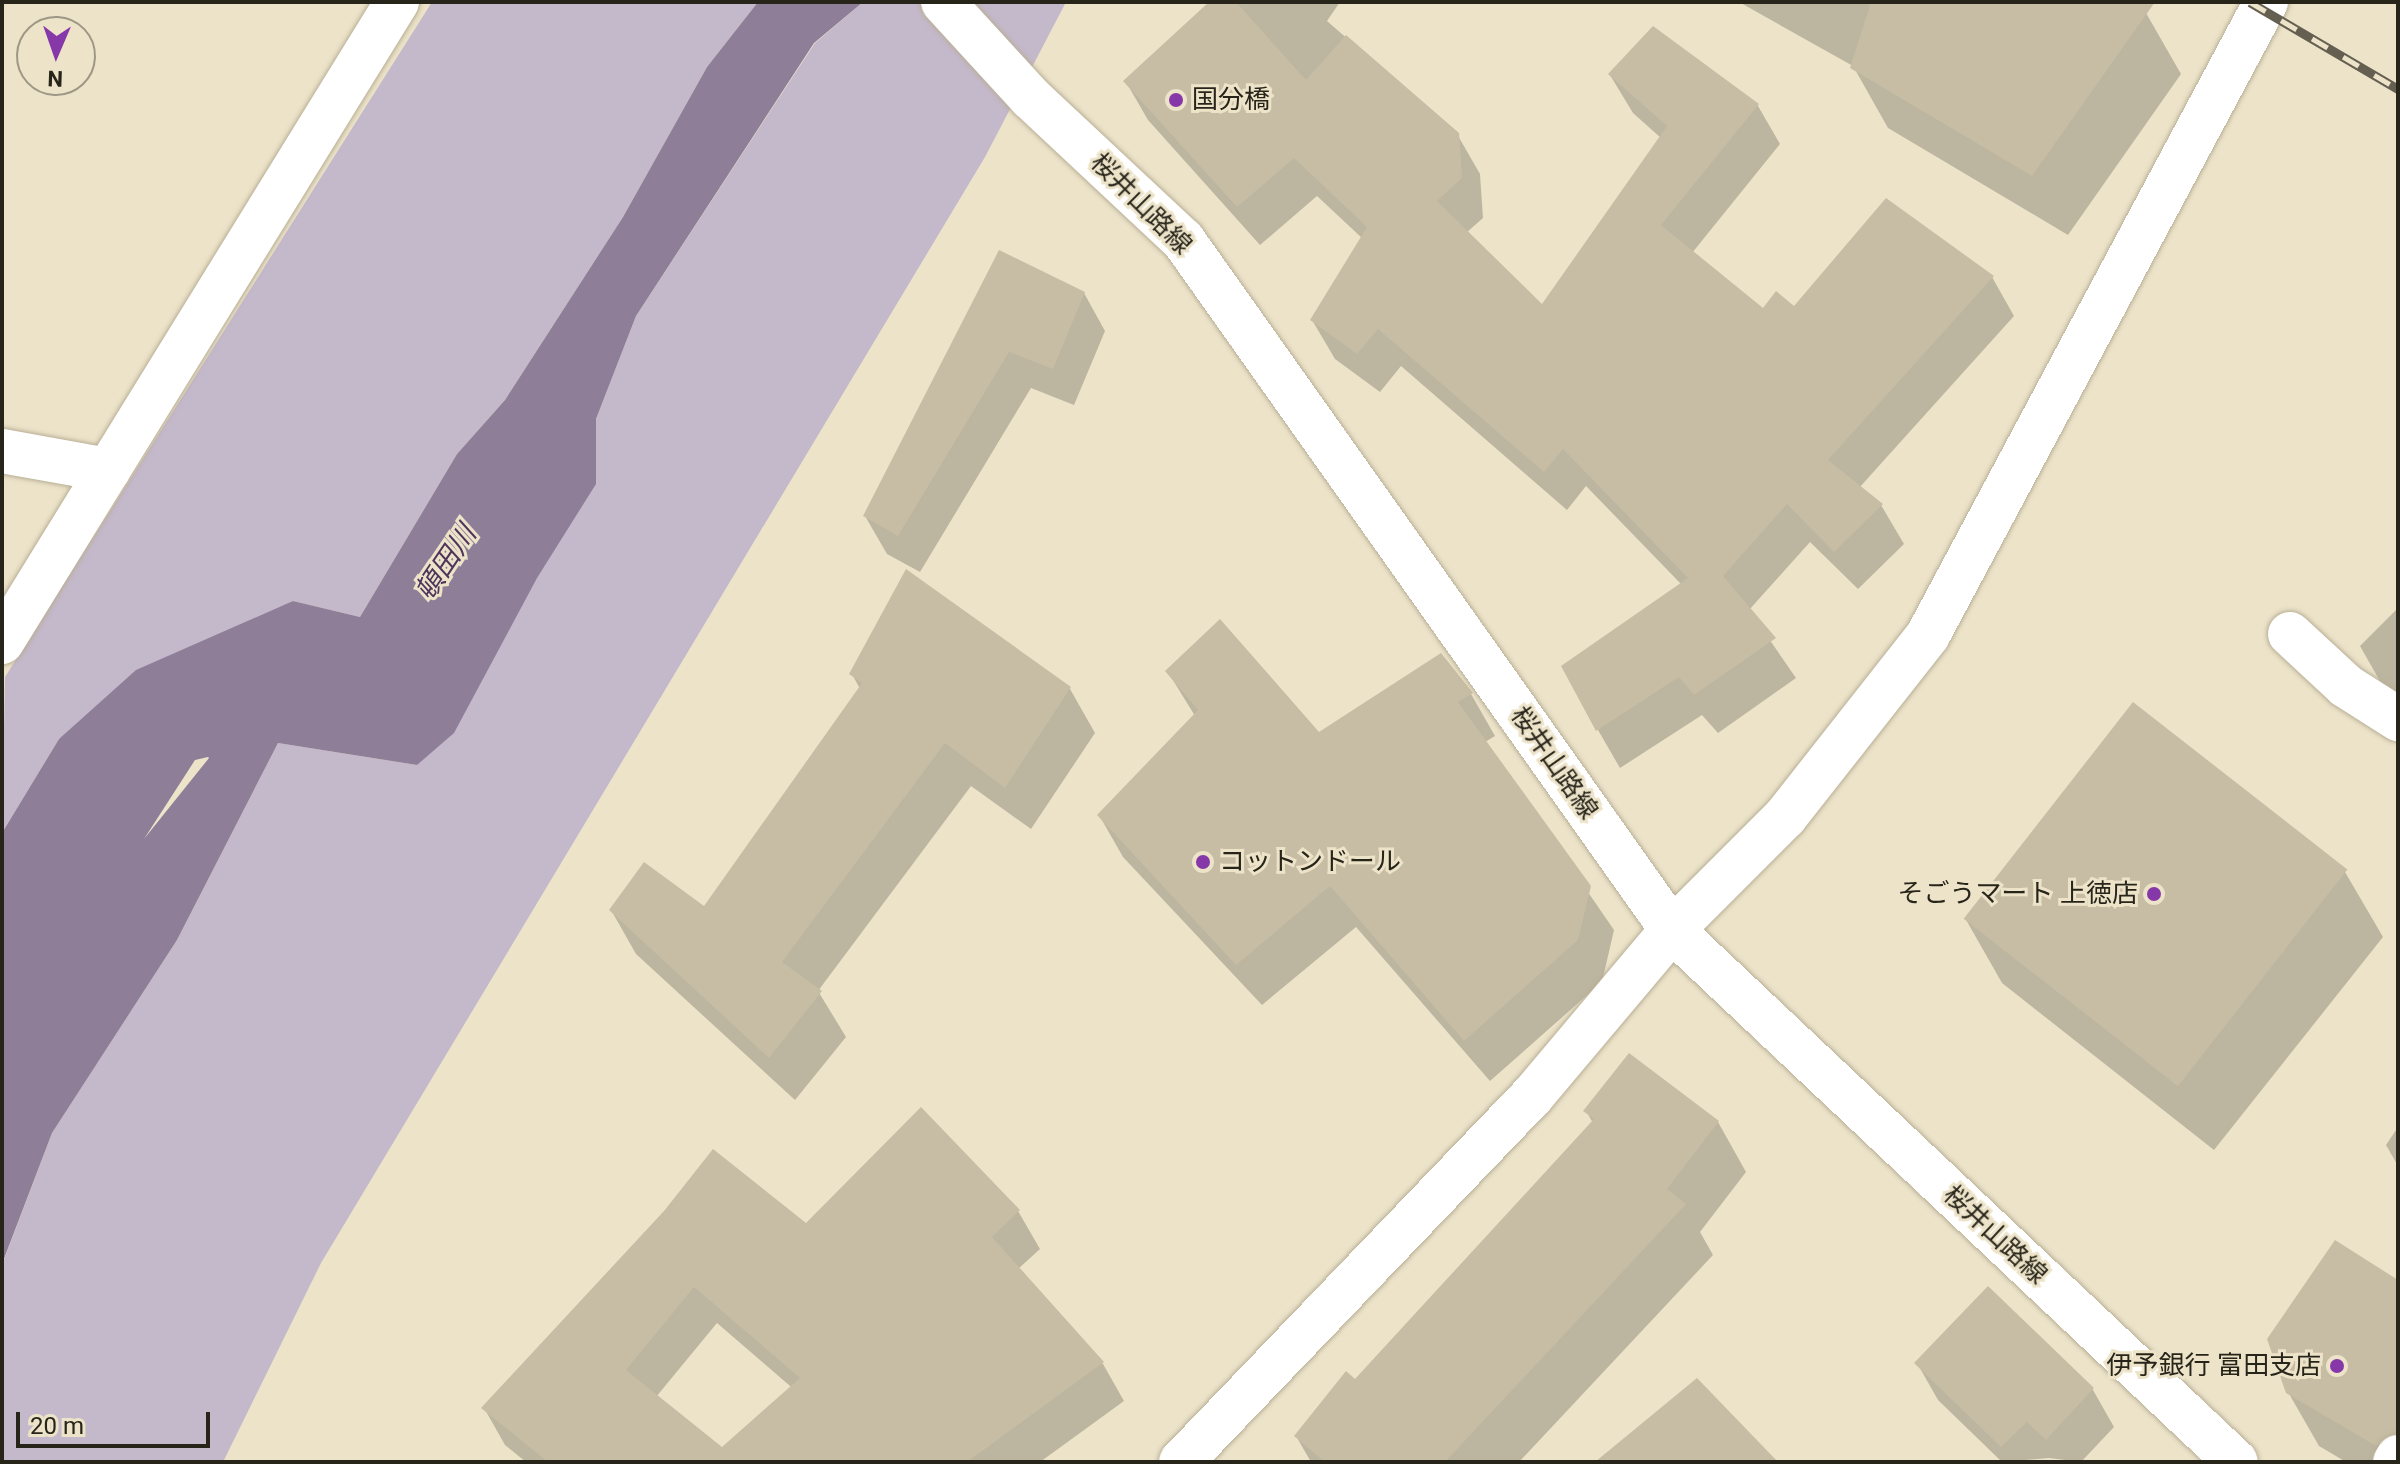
<!DOCTYPE html>
<meta charset="utf-8">
<style>
body{margin:0}
#map{position:relative;width:2400px;height:1464px;overflow:hidden;background:#ece3c9;font-family:Roboto,"Noto Sans JP",sans-serif}
div>[style]{position:absolute}
.green>*{inset:0;background:#c4b8cb}
.water>*{inset:0;background:#8f7e98}
.shadow>*{inset:0;background:#0003}
.building>*{inset:0;background:#c6bda4;transform-origin:0 0}
.roads{filter:drop-shadow(0 0 2px #b8af96) drop-shadow(0 0 2px #b8af96)}
.minor>*{height:44px;margin:-22px;padding:0 22px;transform-origin:22px;border-radius:22px;background:#fff}
.tertiary>*{height:44px;margin:-22px;padding:0 22px;transform-origin:22px;border-radius:22px;background:#fff}
.secondary>*{height:44px;margin:-22px;padding:0 22px;transform-origin:22px;border-radius:22px;background:#fff}
.rail>*{height:9px;margin-top:-4.5px;transform-origin:0;background:repeating-linear-gradient(90deg,#ece3c9 0 18px,#645f50 0 36px);box-sizing:border-box;border-block:2px solid #645f50}
.dots>*{width:22px;height:22px;translate:-50% -50%;box-sizing:border-box;border:4px solid #ece3c9;border-radius:50%}
span{translate:-50% -50%;white-space:nowrap;text-align:center;line-height:1.15;-webkit-text-stroke:6px #ece3c9;paint-order:stroke}
.poi-label{font-size:26px;color:#27241a}
.left{translate:0 -50%;text-align:left}
.right{translate:-100% -50%;text-align:right}
.street-label{font-size:26px;color:#27241a}
.water-label{font-size:28px;color:#4f345c;font-style:italic}
.frame{position:absolute;inset:0;border:4px solid #27241a;pointer-events:none}
.north{position:absolute;left:16px;top:16px;width:80px;height:80px;box-sizing:border-box;background:#ece3c9;border:2px solid #9d9783;border-radius:50%;rotate:182deg;font-size:22px;font-weight:700;line-height:32px;text-align:center;color:#27241a}
.north::after{content:'';display:block;margin:auto;width:28px;height:36px;background:#8738a8;clip-path:polygon(50% 0,100% 100%,50% 72%,0 100%)}
.scale{position:absolute;left:16px;top:1412px;width:194px;height:36px;box-sizing:border-box;border:4px solid #27241a;border-top:0;padding-left:10px;font-size:24px;line-height:28px;white-space:nowrap;color:#27241a;-webkit-text-stroke:6px #ece3c9;paint-order:stroke}
</style>
<div id="map">
<div class="green">
<div style="clip-path:polygon(432px 2px,758px 2px,707px 67px,623px 217px,505px 400px,457px 454px,360px 617px,293px 601px,59px 739px,2px 833px,5px 677px)"></div>
<div style="clip-path:polygon(863px 2px,1066px 2px,985px 157px,321px 1263px,223px 1462px,2px 1462px,2px 1265px,52px 1133px,177px 940px,278px 743px,417px 765px,596px 467px,596px 419px,636px 316px,815px 43px)"></div>
</div>
<div class="water">
<div style="clip-path:polygon(evenodd,758px 2px,863px 2px,814px 43px,636px 316px,596px 419px,596px 484px,537px 578px,454px 733px,417px 765px,278px 743px,177px 940px,52px 1133px,2px 1264px,2px 833px,59px 739px,136px 670px,293px 601px,360px 617px,457px 454px,505px 400px,623px 217px,707px 67px,758px 2px,208px 757px,209px 758px,144px 839px,195px 760px,208px 757px)"></div>
</div>
<div class="shadow">
<div style="clip-path:polygon(1212px 2px,1340px 2px,1327px 21px,1457px 134px,1480px 174px,1483px 218px,1466px 233px,1542px 307px,1661px 138px,1633px 113px,1610px 75px,1653px 29px,1758px 106px,1780px 144px,1692px 253px,1763px 311px,1992px 277px,2014px 316px,1859px 488px,1881px 505px,1904px 544px,1858px 589px,1810px 542px,1749px 610px,1796px 678px,1718px 733px,1702px 715px,1620px 768px,1598px 730px,1682px 585px,1586px 486px,1567px 510px,1401px 366px,1380px 392px,1335px 359px,1312px 320px,1362px 238px,1317px 196px,1260px 245px,1148px 120px,1126px 82px)"></div>
<div style="clip-path:polygon(1739px 2px,2129px 2px,2146px 13px,2181px 74px,2068px 235px,1888px 128px,1853px 66px)"></div>
<div style="clip-path:polygon(1000px 253px,1084px 293px,1105px 331px,1074px 405px,1031px 388px,920px 572px,887px 554px,865px 516px)"></div>
<div style="clip-path:polygon(2398px 608px,2398px 699px,2381px 683px,2360px 646px)"></div>
<div style="clip-path:polygon(1168px 672px,1319px 734px,1471px 694px,1495px 736px,1485px 742px,1614px 930px,1602px 982px,1490px 1081px,1356px 927px,1262px 1005px,1123px 857px,1099px 815px,1195px 716px)"></div>
<div style="clip-path:polygon(852px 674px,1070px 689px,1095px 733px,1031px 829px,971px 786px,818px 991px,846px 1037px,795px 1100px,636px 954px,611px 910px,705px 909px,860px 689px)"></div>
<div style="clip-path:polygon(2345px 872px,2383px 937px,2214px 1150px,2002px 983px,1965px 918px)"></div>
<div style="clip-path:polygon(1586px 1111px,1718px 1122px,1746px 1172px,1700px 1232px,1713px 1255px,1519px 1462px,1311px 1462px,1296px 1436px,1355px 1381px,1593px 1123px)"></div>
<div style="clip-path:polygon(2398px 1127px,2398px 1166px,2386px 1145px)"></div>
<div style="clip-path:polygon(1018px 1211px,1040px 1249px,1018px 1269px,1103px 1364px,1124px 1401px,1040px 1462px,871px 1462px,841px 1430px,717px 1323px,656px 1397px,737px 1462px,526px 1462px,505px 1445px,484px 1408px,665px 1212px,806px 1225px)"></div>
<div style="clip-path:polygon(2398px 1282px,2398px 1462px,2346px 1462px,2319px 1446px,2288px 1392px)"></div>
<div style="clip-path:polygon(1988px 1289px,2093px 1390px,2114px 1427px,2081px 1462px,2049px 1458px,2002px 1462px,1938px 1400px,1917px 1363px)"></div>
</div>
<div class="building">
<div style="clip-path:polygon(1209px 2px,1236px 2px,1306px 80px,1346px 35px,1459px 133px,1462px 178px,1437px 201px,1542px 304px,1667px 126px,1608px 74px,1653px 26px,1759px 104px,1661px 225px,1763px 308px,1776px 291px,1794px 306px,1886px 198px,1994px 276px,1828px 460px,1883px 504px,1834px 552px,1787px 504px,1723px 576px,1776px 638px,1694px 695px,1679px 677px,1596px 731px,1561px 666px,1688px 578px,1563px 449px,1544px 472px,1378px 329px,1357px 354px,1310px 320px,1367px 227px,1294px 158px,1237px 207px,1123px 81px)"></div>
<div style="clip-path:polygon(1871px 2px,2155px 2px,2032px 176px,1850px 68px)"></div>
<div style="clip-path:polygon(999px 250px,1085px 292px,1053px 369px,1009px 352px,898px 536px,863px 516px)"></div>
<div style="clip-path:polygon(906px 569px,1071px 687px,1005px 788px,945px 743px,782px 962px,822px 991px,769px 1058px,609px 910px,644px 862px,704px 906px,862px 683px,849px 674px)"></div>
<div style="clip-path:polygon(1220px 619px,1319px 732px,1441px 653px,1473px 693px,1458px 702px,1591px 886px,1578px 940px,1464px 1041px,1330px 886px,1236px 965px,1097px 815px,1198px 710px,1165px 671px)"></div>
<div style="left:2133px;top:702px;width:272px;height:275px;rotate:38deg"></div>
<div style="clip-path:polygon(1629px 1053px,1719px 1121px,1667px 1189px,1686px 1204px,1445px 1462px,1325px 1462px,1294px 1436px,1346px 1371px,1355px 1379px,1594px 1119px,1583px 1111px)"></div>
<div style="clip-path:polygon(evenodd,921px 1107px,1020px 1210px,992px 1237px,1104px 1362px,967px 1462px,548px 1462px,481px 1408px,664px 1211px,713px 1149px,806px 1223px,921px 1107px,694px 1287px,800px 1378px,722px 1447px,626px 1370px,694px 1287px)"></div>
<div style="clip-path:polygon(2335px 1240px,2398px 1280px,2398px 1432px,2376px 1446px,2286px 1393px,2267px 1339px)"></div>
<div style="clip-path:polygon(1988px 1286px,2094px 1388px,2046px 1440px,2027px 1422px,2001px 1447px,1914px 1363px)"></div>
<div style="clip-path:polygon(1697px 1378px,1778px 1462px,1595px 1462px)"></div>
</div>
<div class="roads">
<div class="minor">
<div style="left:2px;top:451px;width:108px;rotate:10.2deg"></div>
<div style="left:2290px;top:634px;width:76px;rotate:42.9deg"></div>
<div style="left:2346px;top:686px;width:62px;rotate:32.4deg"></div>
<div style="left:2px;top:642px;width:752px;rotate:-58.32deg"></div>
<div style="left:2395px;top:1462px;width:6px;rotate:-59deg"></div>
</div>
<div class="tertiary">
<div style="left:1181px;top:1462px;width:509px;rotate:-46.2deg"></div>
<div style="left:1533px;top:1095px;width:216px;rotate:-49.9deg"></div>
<div style="left:1672px;top:930px;width:160px;rotate:-45deg"></div>
<div style="left:1785px;top:817px;width:231px;rotate:-51.8deg"></div>
<div style="left:1928px;top:635px;width:718px;rotate:-61.9deg"></div>
</div>
<div class="secondary">
<div style="left:943px;top:2px;width:130px;rotate:47.5deg"></div>
<div style="left:1031px;top:98px;width:208px;rotate:43.1deg"></div>
<div style="left:1183px;top:240px;width:846px;rotate:54.67deg"></div>
<div style="left:1672px;top:930px;width:775px;rotate:43.33deg"></div>
</div>
</div>
<div class="rail">
<div style="left:2250px;top:2px;width:172px;rotate:30.4deg"></div>
</div>
<div class="dots">
<div style="left:1176px;top:100px;background:#8738a8"></div>
<div style="left:1203px;top:862px;background:#8738a8"></div>
<div style="left:2154px;top:894px;background:#8738a8"></div>
<div style="left:2337px;top:1366px;background:#8738a8"></div>
</div>
<div class="poi-label">
<span class="left" style="left:1192px;top:100px">国分橋</span>
<span class="left" style="left:1219px;top:862px">コットンドール</span>
<span class="right" style="left:2138px;top:894px">そごうマート 上徳店</span>
<span class="right" style="left:2321px;top:1366px">伊予銀行 富田支店</span>
</div>
<div class="street-label">
<span style="left:1141px;top:204px;rotate:45deg">桜井山路線</span>
<span style="left:1554px;top:763px;rotate:55deg">桜井山路線</span>
<span style="left:1995px;top:1235px;rotate:43deg">桜井山路線</span>
</div>
<div class="water-label">
<span style="left:446px;top:563px;rotate:-56deg">頓田川</span>
</div>
<div class="frame"></div>
<div class="north">N</div>
<div class="scale">20 m</div>
</div>
